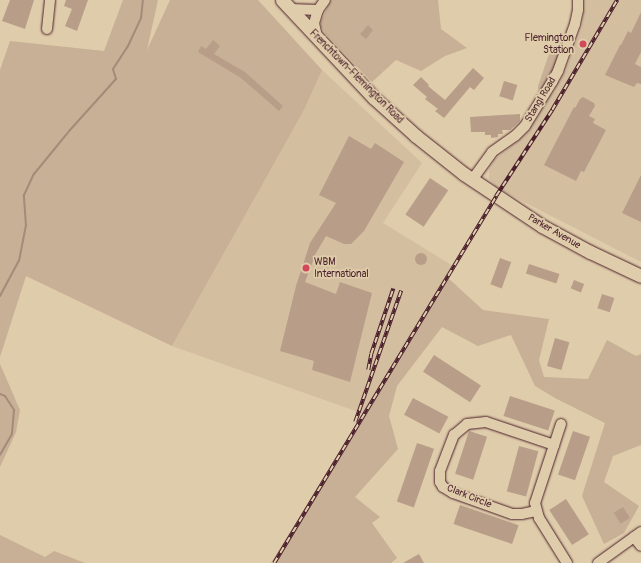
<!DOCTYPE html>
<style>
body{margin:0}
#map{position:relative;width:641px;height:563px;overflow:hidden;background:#dfccaa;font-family:Pangolin,sans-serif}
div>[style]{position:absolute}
.built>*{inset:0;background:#d3bea0}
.green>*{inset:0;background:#c7b095}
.stream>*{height:2px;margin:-1px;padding:0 1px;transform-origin:1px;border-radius:1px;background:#a68a79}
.building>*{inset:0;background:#b89e89;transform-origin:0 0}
.round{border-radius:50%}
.roads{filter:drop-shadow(0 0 1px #4a1f2b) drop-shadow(0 0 1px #4a1f2b)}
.minor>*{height:10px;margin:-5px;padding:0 5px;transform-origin:5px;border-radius:5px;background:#dfccaa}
.major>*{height:13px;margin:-6.5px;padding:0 6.5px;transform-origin:6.5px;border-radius:6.5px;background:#dfccaa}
.rail>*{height:3.5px;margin-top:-1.75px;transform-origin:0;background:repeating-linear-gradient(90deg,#dfccaa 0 6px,#4a1f2b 0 12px);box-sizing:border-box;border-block:1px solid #4a1f2b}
.dots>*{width:11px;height:11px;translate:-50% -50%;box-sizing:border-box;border:2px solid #dfccaa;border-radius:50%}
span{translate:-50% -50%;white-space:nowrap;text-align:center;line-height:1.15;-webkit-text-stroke:3.5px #dfccaa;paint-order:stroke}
.poi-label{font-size:10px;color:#4a1f2b}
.right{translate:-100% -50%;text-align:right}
.left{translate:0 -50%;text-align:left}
.street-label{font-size:10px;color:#4a1f2b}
</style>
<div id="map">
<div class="built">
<div style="clip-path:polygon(584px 0,641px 0,641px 262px,497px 188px,489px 179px,489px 169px,494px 160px,527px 133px,565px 72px,582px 27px)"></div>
<div style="clip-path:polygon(322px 70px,422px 163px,383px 223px,453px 266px,364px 414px,172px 346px,304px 110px)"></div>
</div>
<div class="green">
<div style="clip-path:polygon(123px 0,158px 0,147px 50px,170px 0,258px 0,322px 70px,304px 110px,172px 346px,26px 276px,0 357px,0 70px,10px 41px,104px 51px)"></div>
<div style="clip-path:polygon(331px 0,438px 0,441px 29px,467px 48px,445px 56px,421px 71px,396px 60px,372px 82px,325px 33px,321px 27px,321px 21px)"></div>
<div style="clip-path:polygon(556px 49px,560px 52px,555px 69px,539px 94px,538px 86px,548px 57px,550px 53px)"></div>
<div style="clip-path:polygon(447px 277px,483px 310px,549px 319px,539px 360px,544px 377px,588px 379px,607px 340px,636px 356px,641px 354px,641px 445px,613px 456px,604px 482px,639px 506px,624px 533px,604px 544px,582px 496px,605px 423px,555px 398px,535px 386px,511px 335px,478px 346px,442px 327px,397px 386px,389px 416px,398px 449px,355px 497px,380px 517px,372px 523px,397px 558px,391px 563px,271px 563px)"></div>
<div style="clip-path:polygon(0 364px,20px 410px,16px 432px,0 467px)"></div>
<div style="clip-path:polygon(0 535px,45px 557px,54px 551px,85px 563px,0 563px)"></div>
</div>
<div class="stream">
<div style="left:0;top:296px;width:40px;rotate:-62deg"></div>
<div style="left:19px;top:261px;width:36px;rotate:-79deg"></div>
<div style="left:26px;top:226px;width:31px;rotate:-94deg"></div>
<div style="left:24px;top:195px;width:23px;rotate:-65deg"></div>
<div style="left:34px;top:174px;width:57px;rotate:-50.7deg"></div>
<div style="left:70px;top:130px;width:69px;rotate:-48deg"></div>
<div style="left:116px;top:79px;width:10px;rotate:-107deg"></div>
<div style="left:113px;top:69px;width:27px;rotate:-57deg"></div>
<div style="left:128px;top:46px;width:31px;rotate:-65deg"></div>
<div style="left:141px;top:18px;width:18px;rotate:-84deg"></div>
<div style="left:0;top:394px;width:5px;rotate:22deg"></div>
<div style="left:5px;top:396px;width:17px;rotate:57deg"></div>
<div style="left:14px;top:410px;width:24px;rotate:95deg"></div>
<div style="left:12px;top:434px;width:24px;rotate:120deg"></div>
</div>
<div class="building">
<div style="clip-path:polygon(10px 0,34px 0,25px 29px,2px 21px)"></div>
<div style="clip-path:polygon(66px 0,88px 0,77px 31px,65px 26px,72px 9px,64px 6px)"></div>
<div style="clip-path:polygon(641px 12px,641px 52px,635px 64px,641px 67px,641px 84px,637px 83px,634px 87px,605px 75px,620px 45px,621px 45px,628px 31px,631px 33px)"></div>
<div style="clip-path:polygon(368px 25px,373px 30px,366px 39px,360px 34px)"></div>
<div style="clip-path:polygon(213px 40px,220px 46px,214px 54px,245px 72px,283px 106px,279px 111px,241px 78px,198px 52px,201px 46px,206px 49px)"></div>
<div style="clip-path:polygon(473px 68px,484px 78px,474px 90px,470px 87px,444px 118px,435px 111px,438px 109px,425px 99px,427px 97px,413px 85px,421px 77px,429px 85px,428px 86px,445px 100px)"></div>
<div style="left:504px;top:81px;width:14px;height:16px;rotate:17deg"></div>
<div style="clip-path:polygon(583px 97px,594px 103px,595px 106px,589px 116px,595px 119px,593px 123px,606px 130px,584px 172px,581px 171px,576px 181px,544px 165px,574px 107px,575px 108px,580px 99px)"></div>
<div style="clip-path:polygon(520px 114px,520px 121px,510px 130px,502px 130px,503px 134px,498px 134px,498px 137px,491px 138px,491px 135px,485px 135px,485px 132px,471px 132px,470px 117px)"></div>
<div style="clip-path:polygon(349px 136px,371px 149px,375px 143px,404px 162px,364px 231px,351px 244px,344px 244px,326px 236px,316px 253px,305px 282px,336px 294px,340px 282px,372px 293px,350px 382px,312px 370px,314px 361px,280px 351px,296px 286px,310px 243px,336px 203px,319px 195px)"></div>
<div style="clip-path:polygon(641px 175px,641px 222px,622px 213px)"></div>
<div style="left:430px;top:178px;width:22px;height:44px;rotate:34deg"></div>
<div class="round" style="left:415px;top:253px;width:12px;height:12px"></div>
<div style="left:500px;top:258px;width:12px;height:28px;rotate:20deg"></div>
<div style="left:529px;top:264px;width:32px;height:10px;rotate:18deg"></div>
<div style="left:574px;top:280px;width:11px;height:9px;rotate:22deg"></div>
<div style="left:602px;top:294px;width:13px;height:15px;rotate:18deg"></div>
<div style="left:555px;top:338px;width:15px;height:29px;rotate:16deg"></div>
<div style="left:434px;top:355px;width:56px;height:20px;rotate:33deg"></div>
<div style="left:510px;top:396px;width:47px;height:21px;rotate:18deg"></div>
<div style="left:413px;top:398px;width:40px;height:19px;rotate:28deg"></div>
<div style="left:469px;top:431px;width:19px;height:45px;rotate:18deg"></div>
<div style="left:573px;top:431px;width:18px;height:46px;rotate:19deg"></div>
<div style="left:417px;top:443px;width:18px;height:62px;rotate:19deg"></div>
<div style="left:519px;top:446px;width:20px;height:47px;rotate:15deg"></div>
<div style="left:566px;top:499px;width:42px;height:20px;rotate:57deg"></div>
<div style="left:460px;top:505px;width:62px;height:20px;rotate:19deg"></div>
<div style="left:623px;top:507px;width:13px;height:11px;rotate:58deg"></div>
<div style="clip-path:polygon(419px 554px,424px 563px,403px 563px)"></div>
</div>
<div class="roads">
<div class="minor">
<div style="left:290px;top:9px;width:28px;rotate:2deg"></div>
<div style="left:47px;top:29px;width:29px;rotate:-84deg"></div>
<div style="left:317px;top:37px;width:14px;rotate:-102deg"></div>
<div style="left:314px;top:23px;width:14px;rotate:-73deg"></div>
<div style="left:318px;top:10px;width:12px;rotate:-55deg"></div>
<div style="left:472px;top:180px;width:34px;rotate:-54deg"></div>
<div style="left:492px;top:152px;width:28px;rotate:-35deg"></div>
<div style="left:515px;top:136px;width:14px;rotate:-45deg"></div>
<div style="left:525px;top:126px;width:52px;rotate:-58.5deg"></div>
<div style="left:552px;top:82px;width:13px;rotate:-61deg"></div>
<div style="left:558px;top:71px;width:50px;rotate:-70.1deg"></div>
<div style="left:575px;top:24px;width:14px;rotate:-78deg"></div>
<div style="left:578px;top:10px;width:10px;rotate:-90deg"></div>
<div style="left:561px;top:424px;width:83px;rotate:108.2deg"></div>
<div style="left:535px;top:503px;width:16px;rotate:75deg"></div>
<div style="left:539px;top:518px;width:53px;rotate:58.1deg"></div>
<div style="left:536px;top:511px;width:14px;rotate:168deg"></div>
<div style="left:522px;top:514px;width:10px;rotate:180deg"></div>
<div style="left:512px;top:514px;width:63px;rotate:-160.4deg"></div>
<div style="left:453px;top:493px;width:12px;rotate:-149deg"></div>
<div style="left:443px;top:487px;width:6px;rotate:-121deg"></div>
<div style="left:440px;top:482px;width:11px;rotate:-90deg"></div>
<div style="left:440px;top:471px;width:39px;rotate:-69deg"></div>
<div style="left:454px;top:435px;width:17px;rotate:-40deg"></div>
<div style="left:467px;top:424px;width:19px;rotate:-6deg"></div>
<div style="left:486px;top:422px;width:72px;rotate:18.7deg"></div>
<div style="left:634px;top:537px;width:11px;rotate:52deg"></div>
<div style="left:598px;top:563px;width:53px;rotate:-35.8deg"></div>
</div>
<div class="major">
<div style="left:282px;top:0;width:134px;rotate:46.8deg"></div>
<div style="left:374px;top:98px;width:57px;rotate:42.1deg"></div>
<div style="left:416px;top:136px;width:61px;rotate:38.4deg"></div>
<div style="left:464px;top:174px;width:94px;rotate:33.7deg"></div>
<div style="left:542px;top:226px;width:55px;rotate:28.4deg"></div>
<div style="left:590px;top:252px;width:56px;rotate:25.2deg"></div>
</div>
</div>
<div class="rail">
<div style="left:368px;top:370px;width:16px;rotate:-79deg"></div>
<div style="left:371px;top:354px;width:69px;rotate:-71.3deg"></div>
<div style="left:355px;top:422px;width:139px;rotate:-70.7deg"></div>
<div style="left:274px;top:563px;width:429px;rotate:-58.8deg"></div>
<div style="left:496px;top:196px;width:103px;rotate:-56.9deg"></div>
<div style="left:552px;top:110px;width:128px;rotate:-59.4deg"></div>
</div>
<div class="dots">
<div style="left:583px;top:44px;background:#d1495b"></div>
<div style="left:306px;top:268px;background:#d1495b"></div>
</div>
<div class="poi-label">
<span class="right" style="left:574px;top:44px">Flemington<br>Station</span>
<span class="left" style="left:314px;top:268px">WBM<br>International</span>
</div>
<div class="street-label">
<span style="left:356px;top:77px;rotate:45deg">Frenchtown-Flemington Road</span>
<span style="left:541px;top:100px;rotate:-59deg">Stangl Road</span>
<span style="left:554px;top:232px;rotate:30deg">Parker Avenue</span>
<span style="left:469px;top:497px;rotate:22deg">Clark Circle</span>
</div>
</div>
